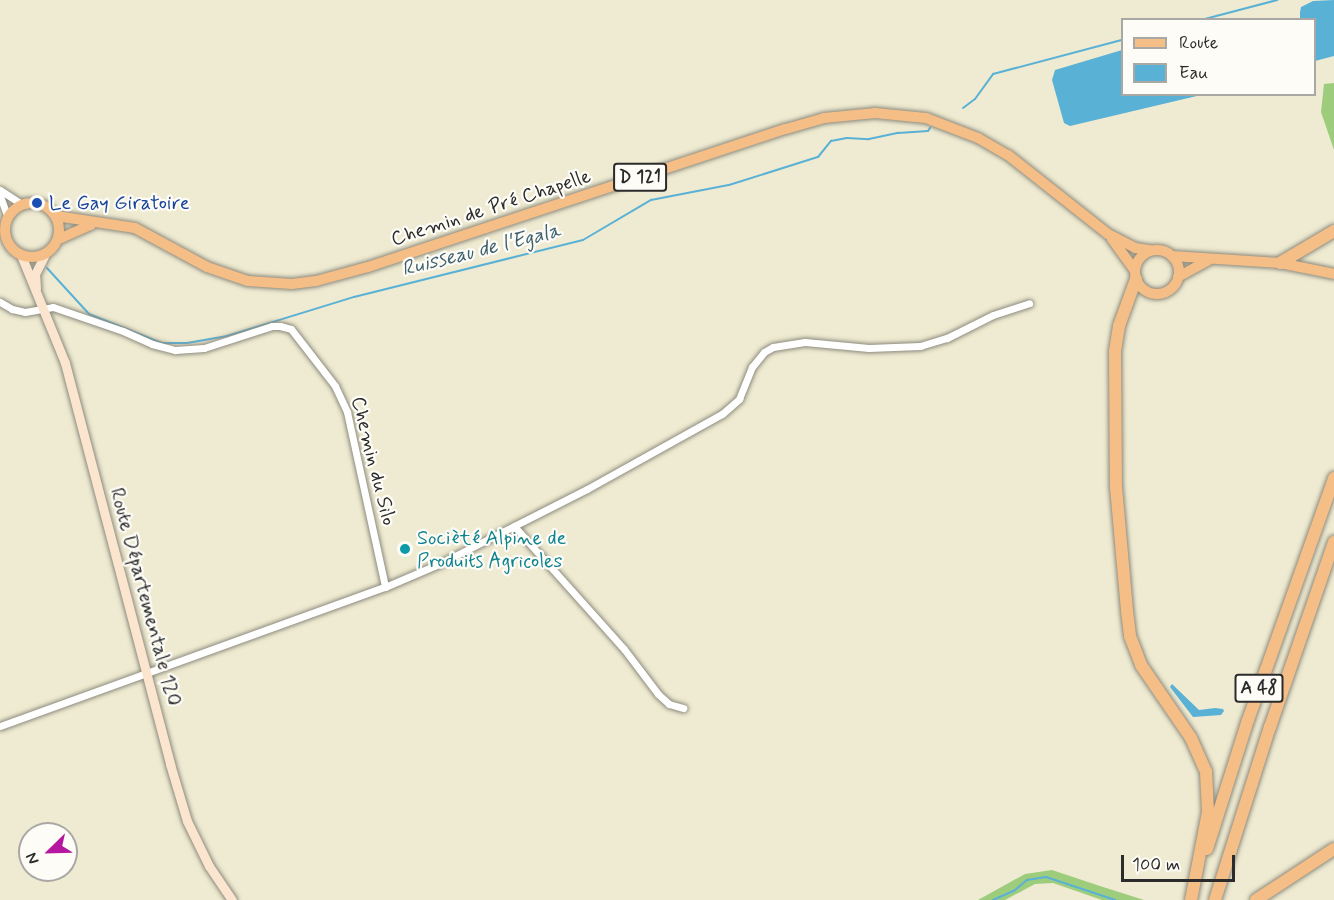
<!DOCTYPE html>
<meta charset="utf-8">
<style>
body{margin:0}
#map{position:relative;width:1334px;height:900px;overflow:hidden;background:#efebd2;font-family:Mynerve,sans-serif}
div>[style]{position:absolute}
.green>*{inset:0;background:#9dcd7c}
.water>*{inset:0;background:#5ab1d6}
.stream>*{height:2px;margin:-1px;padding:0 1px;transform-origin:1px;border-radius:1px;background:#5ab1d6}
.roads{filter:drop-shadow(0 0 2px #8d8b7e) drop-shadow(0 0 2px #8d8b7e)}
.street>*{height:7px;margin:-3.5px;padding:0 3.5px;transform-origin:3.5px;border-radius:3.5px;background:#fff}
.secondary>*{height:9px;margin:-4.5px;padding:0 4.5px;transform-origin:4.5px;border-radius:4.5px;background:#fbe5cf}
.primary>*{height:10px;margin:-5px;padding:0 5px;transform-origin:5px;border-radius:5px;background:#f6be87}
.primary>.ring{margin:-5px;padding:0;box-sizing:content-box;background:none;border:10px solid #f6be87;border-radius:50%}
.highway>*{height:12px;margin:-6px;padding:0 6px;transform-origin:6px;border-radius:6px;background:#f6be87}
.dots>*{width:16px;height:16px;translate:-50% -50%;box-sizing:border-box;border:3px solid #fdfcf7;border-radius:50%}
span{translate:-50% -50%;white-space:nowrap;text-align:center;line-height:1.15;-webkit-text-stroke:4.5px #fdfcf7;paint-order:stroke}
.shield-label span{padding:2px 4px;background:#fdfcf7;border:2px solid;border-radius:4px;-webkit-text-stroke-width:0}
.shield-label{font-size:18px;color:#2b2b2b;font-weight:700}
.transit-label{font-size:20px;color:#164399}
.left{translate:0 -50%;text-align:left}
.street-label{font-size:20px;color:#2b2b2b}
.culture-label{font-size:20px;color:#0d838f}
.water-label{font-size:21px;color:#3e616f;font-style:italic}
.legend{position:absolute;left:1121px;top:18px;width:195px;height:78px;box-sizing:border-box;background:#fdfcf7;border:2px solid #a9a8a5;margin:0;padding:8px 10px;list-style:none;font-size:18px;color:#2b2b2b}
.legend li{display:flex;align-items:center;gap:12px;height:30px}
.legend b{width:30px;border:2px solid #a9a8a5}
.north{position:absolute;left:18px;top:822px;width:60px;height:60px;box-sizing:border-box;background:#fdfcf7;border:2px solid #a9a8a5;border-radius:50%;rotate:247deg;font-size:16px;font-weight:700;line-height:24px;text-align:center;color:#2b2b2b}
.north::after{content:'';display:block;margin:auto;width:21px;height:27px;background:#b5179e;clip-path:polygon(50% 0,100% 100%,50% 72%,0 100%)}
.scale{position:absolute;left:1121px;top:855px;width:114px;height:27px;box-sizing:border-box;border:3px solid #2b2b2b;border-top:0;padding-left:8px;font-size:18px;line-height:21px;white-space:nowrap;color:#2b2b2b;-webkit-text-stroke:4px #fdfcf7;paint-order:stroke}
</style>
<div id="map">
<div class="green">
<div style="clip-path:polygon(1334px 83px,1334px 150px,1321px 112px,1324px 84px)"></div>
<div style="clip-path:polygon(1052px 870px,1100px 886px,1144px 900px,1102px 900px,1053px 883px,1035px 884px,1005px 900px,978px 900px,1025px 874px)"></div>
</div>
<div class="water">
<div style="clip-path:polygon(1334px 0,1334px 56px,1315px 61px,1314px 20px,1300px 19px,1300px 12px,1301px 7px,1313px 1px)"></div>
<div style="clip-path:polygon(1122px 50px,1122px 94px,1201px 95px,1070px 126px,1064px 123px,1052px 80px,1055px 70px)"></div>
<div style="clip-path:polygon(1172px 684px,1199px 710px,1215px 708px,1223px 709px,1224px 711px,1221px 715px,1193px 717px,1170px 687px)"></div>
</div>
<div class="stream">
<div style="left:1201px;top:20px;width:79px;rotate:-14.7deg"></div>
<div style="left:963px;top:108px;width:15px;rotate:-37deg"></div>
<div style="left:975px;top:99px;width:31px;rotate:-54deg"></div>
<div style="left:993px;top:74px;width:133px;rotate:-14.8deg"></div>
<div style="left:47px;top:268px;width:62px;rotate:47.6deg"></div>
<div style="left:89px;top:314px;width:79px;rotate:21.7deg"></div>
<div style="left:162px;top:343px;width:25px"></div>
<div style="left:187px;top:343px;width:41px;rotate:-9.9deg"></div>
<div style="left:227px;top:336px;width:133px;rotate:-17.1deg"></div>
<div style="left:354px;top:297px;width:236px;rotate:-14deg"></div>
<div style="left:583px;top:240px;width:79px;rotate:-30.5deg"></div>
<div style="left:651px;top:200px;width:79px;rotate:-10.9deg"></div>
<div style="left:729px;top:185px;width:93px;rotate:-17.5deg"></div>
<div style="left:818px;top:157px;width:21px;rotate:-51deg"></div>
<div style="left:831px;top:141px;width:16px;rotate:-11deg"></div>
<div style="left:847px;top:138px;width:22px;rotate:3deg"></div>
<div style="left:869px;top:139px;width:30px;rotate:-12deg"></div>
<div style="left:898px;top:133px;width:30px;rotate:-4deg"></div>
<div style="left:928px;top:131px;width:4px;rotate:-56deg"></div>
<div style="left:993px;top:900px;width:24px;rotate:-24deg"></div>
<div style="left:1015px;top:890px;width:16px;rotate:-40deg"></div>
<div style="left:1027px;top:880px;width:19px;rotate:-9deg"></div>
<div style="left:1046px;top:877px;width:73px;rotate:18.4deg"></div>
</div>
<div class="roads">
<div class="street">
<div style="left:0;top:190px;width:27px;rotate:33deg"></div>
<div style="left:0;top:196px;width:23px;rotate:70deg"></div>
<div style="left:0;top:302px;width:14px;rotate:30deg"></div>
<div style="left:12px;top:309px;width:13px;rotate:13deg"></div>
<div style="left:25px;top:312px;width:28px;rotate:-10deg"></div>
<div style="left:53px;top:307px;width:74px;rotate:18.9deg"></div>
<div style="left:123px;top:331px;width:32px;rotate:24deg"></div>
<div style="left:152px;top:344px;width:24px;rotate:15deg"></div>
<div style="left:175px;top:350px;width:29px;rotate:-4deg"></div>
<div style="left:204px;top:348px;width:71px;rotate:-17.9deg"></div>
<div style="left:272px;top:326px;width:8px"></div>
<div style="left:280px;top:326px;width:11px;rotate:15deg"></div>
<div style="left:291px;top:329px;width:72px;rotate:52.3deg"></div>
<div style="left:335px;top:386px;width:29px;rotate:65deg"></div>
<div style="left:347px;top:412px;width:179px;rotate:77.7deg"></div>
<div style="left:514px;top:526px;width:165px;rotate:48.2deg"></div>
<div style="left:624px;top:649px;width:56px;rotate:52.9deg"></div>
<div style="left:658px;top:694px;width:15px;rotate:42deg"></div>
<div style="left:669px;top:704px;width:15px;rotate:16deg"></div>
<div style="left:0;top:726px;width:409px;rotate:-19.9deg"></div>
<div style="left:385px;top:587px;width:61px;rotate:-23.2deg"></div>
<div style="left:441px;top:563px;width:164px;rotate:-26.9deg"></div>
<div style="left:587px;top:489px;width:154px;rotate:-29.1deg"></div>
<div style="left:722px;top:414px;width:23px;rotate:-41deg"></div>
<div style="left:739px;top:399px;width:35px;rotate:-68deg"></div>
<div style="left:752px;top:367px;width:19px;rotate:-51deg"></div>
<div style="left:764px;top:352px;width:10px;rotate:-29deg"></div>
<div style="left:773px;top:347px;width:32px;rotate:-9deg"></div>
<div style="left:805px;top:342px;width:64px;rotate:5.4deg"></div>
<div style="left:869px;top:348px;width:51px;rotate:-2.2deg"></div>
<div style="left:920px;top:346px;width:28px;rotate:-17deg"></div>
<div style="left:947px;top:338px;width:51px;rotate:-26.6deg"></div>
<div style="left:993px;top:315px;width:38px;rotate:-18deg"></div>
</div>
<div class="secondary">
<div style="left:21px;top:255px;width:117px;rotate:67.8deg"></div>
<div style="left:65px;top:363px;width:415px;rotate:75.3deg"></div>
<div style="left:170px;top:764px;width:59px;rotate:73.4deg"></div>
<div style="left:187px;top:821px;width:50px;rotate:63.9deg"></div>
<div style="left:209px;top:866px;width:41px;rotate:55.9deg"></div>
<div style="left:36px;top:288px;width:14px;rotate:-94deg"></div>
<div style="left:35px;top:274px;width:20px;rotate:-63deg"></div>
</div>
<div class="primary">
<div class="ring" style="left:5px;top:203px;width:44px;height:44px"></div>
<div style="left:56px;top:216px;width:80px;rotate:8.6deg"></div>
<div style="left:135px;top:228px;width:82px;rotate:28.4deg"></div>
<div style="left:207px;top:267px;width:43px;rotate:18.9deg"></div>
<div style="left:248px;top:281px;width:44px;rotate:3.9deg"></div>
<div style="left:292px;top:284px;width:24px;rotate:-7deg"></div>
<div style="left:316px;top:281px;width:54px;rotate:-15.1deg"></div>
<div style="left:368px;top:267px;width:440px;rotate:-18.3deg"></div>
<div style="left:786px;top:129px;width:40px;rotate:-16deg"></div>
<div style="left:824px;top:118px;width:51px;rotate:-5.6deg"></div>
<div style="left:875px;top:113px;width:51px;rotate:5.6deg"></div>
<div style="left:926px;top:118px;width:56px;rotate:21deg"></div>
<div style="left:978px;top:138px;width:34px;rotate:30deg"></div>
<div style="left:1008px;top:155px;width:127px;rotate:38.3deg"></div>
<div style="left:1108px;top:234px;width:30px;rotate:27deg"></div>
<div style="left:1135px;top:248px;width:15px;rotate:8deg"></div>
<div style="left:59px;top:239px;width:35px;rotate:-24deg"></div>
<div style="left:1112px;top:239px;width:39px;rotate:54deg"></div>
<div class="ring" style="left:1135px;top:250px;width:34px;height:34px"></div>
<div style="left:1172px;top:256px;width:108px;rotate:3.7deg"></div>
<div style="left:1280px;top:263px;width:55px;rotate:11.5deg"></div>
<div style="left:1178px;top:277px;width:35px;rotate:-29deg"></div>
</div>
<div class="highway">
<div style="left:1280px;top:263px;width:63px;rotate:-30.7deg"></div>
<div style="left:1136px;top:279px;width:50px;rotate:109.9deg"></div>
<div style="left:1119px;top:326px;width:26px;rotate:99deg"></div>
<div style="left:1115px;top:352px;width:135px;rotate:89.6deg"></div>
<div style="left:1116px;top:487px;width:124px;rotate:84.9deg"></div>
<div style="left:1127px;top:611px;width:25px;rotate:83deg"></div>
<div style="left:1130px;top:636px;width:31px;rotate:69deg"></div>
<div style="left:1141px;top:665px;width:88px;rotate:55.6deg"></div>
<div style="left:1191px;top:738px;width:37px;rotate:66deg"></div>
<div style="left:1206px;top:772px;width:40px;rotate:87.1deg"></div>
<div style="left:1208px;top:812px;width:90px;rotate:100.9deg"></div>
<div style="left:1207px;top:849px;width:135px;rotate:-72.4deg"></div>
<div style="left:1248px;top:720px;width:257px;rotate:-70.4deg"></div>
<div style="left:1215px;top:900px;width:182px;rotate:-72.4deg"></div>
<div style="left:1270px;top:727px;width:196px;rotate:-70.9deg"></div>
<div style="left:1256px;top:900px;width:93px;rotate:-33.2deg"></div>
</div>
</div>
<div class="dots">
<div style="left:37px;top:203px;background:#1a4fb4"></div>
<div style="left:405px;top:549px;background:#0f9aa8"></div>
</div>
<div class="shield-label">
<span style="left:640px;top:177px">D 121</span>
<span style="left:1259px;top:688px">A 48</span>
</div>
<div class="transit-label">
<span class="left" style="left:49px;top:203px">Le Gay Giratoire</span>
</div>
<div class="street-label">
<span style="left:491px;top:208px;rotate:-18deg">Chemin de Pré Chapelle</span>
<span style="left:373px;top:461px;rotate:76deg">Chemin du Silo</span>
<span style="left:145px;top:597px;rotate:75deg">Route Départementale 120</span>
</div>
<div class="culture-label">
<span class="left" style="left:417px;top:550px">Socièté Alpine de<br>Produits Agricoles</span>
</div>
<div class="water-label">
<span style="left:481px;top:250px;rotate:-14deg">Ruisseau de l'Egala</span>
</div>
<ul class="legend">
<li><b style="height:8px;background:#f6be87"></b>Route</li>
<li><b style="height:16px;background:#5ab1d6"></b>Eau</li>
</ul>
<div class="north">N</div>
<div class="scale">100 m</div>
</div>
